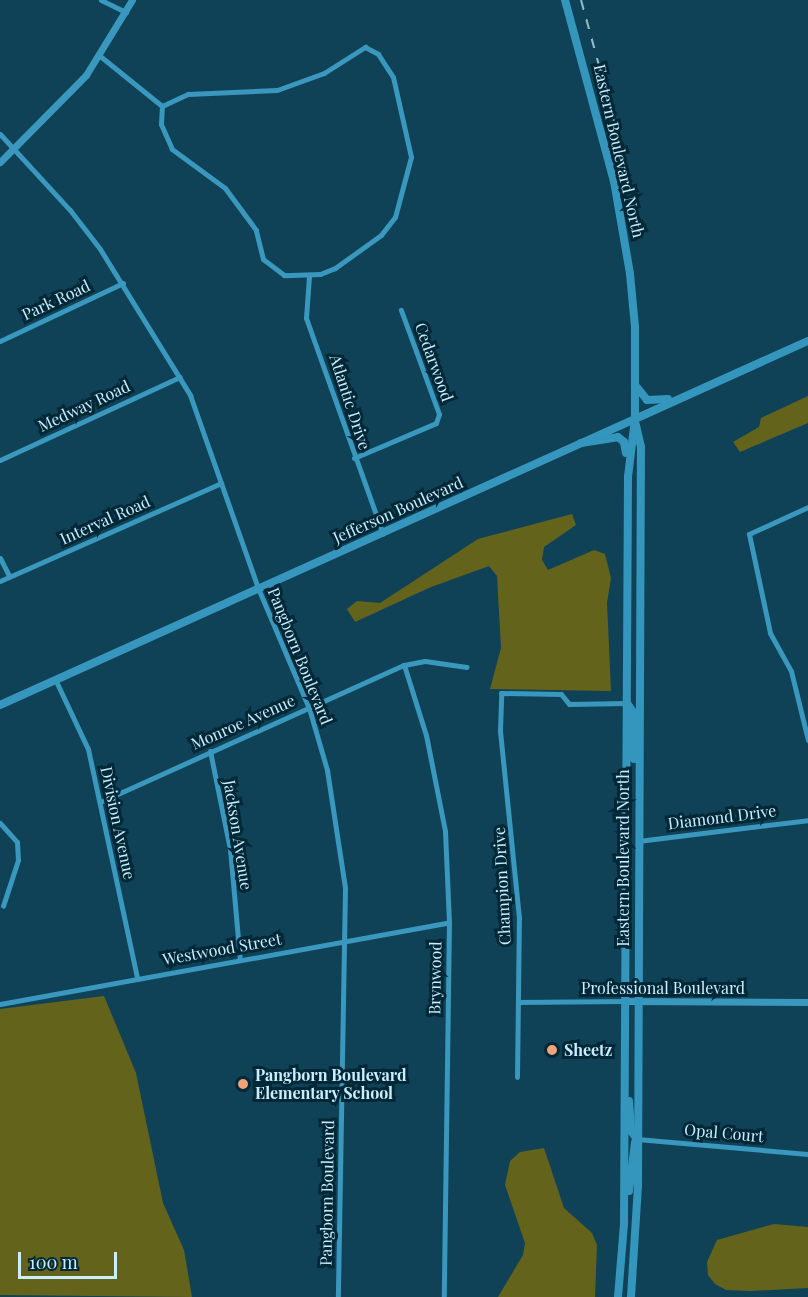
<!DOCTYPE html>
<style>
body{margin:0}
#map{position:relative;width:808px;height:1297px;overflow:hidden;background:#0f4256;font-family:"Playfair Display",serif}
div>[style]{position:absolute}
.green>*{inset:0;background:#64631c}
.minor>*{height:5px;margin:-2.5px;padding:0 2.5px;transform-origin:2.5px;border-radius:2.5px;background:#3a97bd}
.tertiary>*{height:7px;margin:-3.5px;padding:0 3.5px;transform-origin:3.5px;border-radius:3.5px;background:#3a97bd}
.secondary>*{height:8px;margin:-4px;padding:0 4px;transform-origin:4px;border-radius:4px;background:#3796bd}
.primary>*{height:8px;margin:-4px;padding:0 4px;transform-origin:4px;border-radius:4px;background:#3496bc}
.rail>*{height:2px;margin-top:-1px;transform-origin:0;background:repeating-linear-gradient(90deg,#95bccd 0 10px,transparent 0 20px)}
.dots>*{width:16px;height:16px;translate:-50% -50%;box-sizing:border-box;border:3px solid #002837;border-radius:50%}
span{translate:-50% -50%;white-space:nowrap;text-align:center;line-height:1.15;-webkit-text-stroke:6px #002837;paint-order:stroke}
.street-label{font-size:16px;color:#cbedfd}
.poi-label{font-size:16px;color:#cbedfd;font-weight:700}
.left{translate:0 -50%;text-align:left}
.scale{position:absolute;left:18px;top:1252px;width:99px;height:27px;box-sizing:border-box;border:3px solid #cbedfd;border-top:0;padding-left:8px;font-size:18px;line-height:21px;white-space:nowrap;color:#cbedfd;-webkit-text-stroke:4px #002837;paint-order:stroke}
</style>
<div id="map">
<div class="green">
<div style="clip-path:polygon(808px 396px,808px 423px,740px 452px,733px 442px,759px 427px,761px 418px)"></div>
<div style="clip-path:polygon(572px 514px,576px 525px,544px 547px,542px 560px,548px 570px,594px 550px,605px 554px,611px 578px,607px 603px,611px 691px,490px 689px,501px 648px,497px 576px,489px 566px,431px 587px,355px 622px,347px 609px,357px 601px,380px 603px,478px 539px)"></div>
<div style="clip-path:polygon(104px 996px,136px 1073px,163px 1203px,184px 1250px,192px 1297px,0 1295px,0 1009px)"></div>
<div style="clip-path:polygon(544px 1148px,564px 1208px,592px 1233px,597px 1245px,595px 1297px,498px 1297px,523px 1255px,525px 1243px,505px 1185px,510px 1161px,520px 1152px)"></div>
<div style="clip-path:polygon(774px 1224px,808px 1227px,808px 1288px,750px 1291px,726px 1290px,715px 1284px,708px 1275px,707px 1262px,717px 1240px)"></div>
</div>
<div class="minor">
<div style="left:101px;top:0;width:28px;rotate:26deg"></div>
<div style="left:365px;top:47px;width:15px;rotate:28deg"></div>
<div style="left:378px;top:54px;width:27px;rotate:57deg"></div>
<div style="left:393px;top:77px;width:82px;rotate:77.3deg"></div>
<div style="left:411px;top:157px;width:62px;rotate:104.9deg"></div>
<div style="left:395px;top:217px;width:23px;rotate:128deg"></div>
<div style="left:381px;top:235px;width:57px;rotate:144.3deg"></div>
<div style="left:335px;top:268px;width:16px;rotate:158deg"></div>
<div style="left:320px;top:274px;width:36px;rotate:178deg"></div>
<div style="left:284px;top:275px;width:26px;rotate:-143deg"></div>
<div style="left:263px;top:259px;width:30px;rotate:-104deg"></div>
<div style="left:256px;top:230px;width:52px;rotate:-126.4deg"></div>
<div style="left:225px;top:188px;width:66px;rotate:-143.7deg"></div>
<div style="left:172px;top:149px;width:27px;rotate:-114deg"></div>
<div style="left:161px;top:124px;width:18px;rotate:-87deg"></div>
<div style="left:162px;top:106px;width:29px;rotate:-25deg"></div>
<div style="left:188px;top:94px;width:89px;rotate:-2.6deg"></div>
<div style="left:277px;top:90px;width:50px;rotate:-19.9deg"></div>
<div style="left:324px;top:73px;width:49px;rotate:-32.4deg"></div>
<div style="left:100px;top:56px;width:80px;rotate:38.9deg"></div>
<div style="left:0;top:134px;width:103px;rotate:47.4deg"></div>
<div style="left:70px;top:210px;width:49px;rotate:52.4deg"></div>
<div style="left:100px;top:249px;width:172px;rotate:58.3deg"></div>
<div style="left:190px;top:395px;width:205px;rotate:70.6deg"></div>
<div style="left:258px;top:588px;width:130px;rotate:67deg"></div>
<div style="left:309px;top:708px;width:65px;rotate:73.8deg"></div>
<div style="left:327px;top:770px;width:119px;rotate:81.3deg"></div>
<div style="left:345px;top:888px;width:409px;rotate:91deg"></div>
<div style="left:309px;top:276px;width:42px;rotate:94.1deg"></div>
<div style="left:306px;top:318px;width:229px;rotate:70.4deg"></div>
<div style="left:0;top:341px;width:136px;rotate:-25.2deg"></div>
<div style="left:354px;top:458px;width:89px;rotate:-23.1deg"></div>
<div style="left:436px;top:423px;width:9px;rotate:-72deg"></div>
<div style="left:439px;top:414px;width:111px;rotate:-110.1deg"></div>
<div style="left:0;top:460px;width:198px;rotate:-24.8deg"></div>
<div style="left:808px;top:507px;width:65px;rotate:155.4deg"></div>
<div style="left:749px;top:534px;width:101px;rotate:78deg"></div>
<div style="left:770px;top:633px;width:43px;rotate:61.1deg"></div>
<div style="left:791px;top:671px;width:71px;rotate:76.2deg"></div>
<div style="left:0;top:558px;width:20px;rotate:63deg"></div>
<div style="left:0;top:581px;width:242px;rotate:-23.9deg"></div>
<div style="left:404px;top:665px;width:73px;rotate:72.6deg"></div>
<div style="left:426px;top:735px;width:98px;rotate:78.8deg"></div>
<div style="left:445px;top:831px;width:91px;rotate:87.5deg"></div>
<div style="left:449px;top:922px;width:375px;rotate:90.8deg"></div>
<div style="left:55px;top:679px;width:77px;rotate:64.8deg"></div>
<div style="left:88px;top:749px;width:234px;rotate:77.9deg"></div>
<div style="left:210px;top:751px;width:100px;rotate:78.5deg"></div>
<div style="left:230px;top:849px;width:111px;rotate:84.9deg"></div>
<div style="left:100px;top:802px;width:333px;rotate:-24.3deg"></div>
<div style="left:404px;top:665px;width:21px;rotate:-11deg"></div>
<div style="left:425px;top:661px;width:42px;rotate:8.1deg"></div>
<div style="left:0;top:823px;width:25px;rotate:48deg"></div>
<div style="left:17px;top:842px;width:18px;rotate:87deg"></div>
<div style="left:18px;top:860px;width:48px;rotate:108.1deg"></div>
<div style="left:638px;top:841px;width:171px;rotate:-7deg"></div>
<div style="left:518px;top:1002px;width:107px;rotate:-0.5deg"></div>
<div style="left:0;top:1004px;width:456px;rotate:-10.3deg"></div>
<div style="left:517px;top:1077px;width:159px;rotate:-89.3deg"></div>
<div style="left:519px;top:918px;width:189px;rotate:-95.8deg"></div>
<div style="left:500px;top:730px;width:37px;rotate:-88deg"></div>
<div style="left:501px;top:693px;width:60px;rotate:1deg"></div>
<div style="left:561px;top:694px;width:13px;rotate:51deg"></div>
<div style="left:569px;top:704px;width:58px;rotate:-1deg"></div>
<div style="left:637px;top:1139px;width:172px;rotate:5deg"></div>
</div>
<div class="tertiary">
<div style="left:0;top:162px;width:122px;rotate:-45.3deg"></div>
<div style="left:86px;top:75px;width:88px;rotate:-58.5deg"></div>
<div style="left:625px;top:1001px;width:183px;rotate:0.3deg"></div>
</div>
<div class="secondary">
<div style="left:0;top:705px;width:696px;rotate:-24.25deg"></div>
</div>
<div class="primary">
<div style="left:565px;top:0;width:188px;rotate:74.9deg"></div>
<div style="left:614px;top:181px;width:94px;rotate:80.2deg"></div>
<div style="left:630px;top:274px;width:53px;rotate:84.6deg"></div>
<div style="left:635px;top:327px;width:92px;rotate:90deg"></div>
<div style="left:635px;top:419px;width:58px;rotate:96.9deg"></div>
<div style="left:628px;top:477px;width:747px;rotate:90.31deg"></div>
<div style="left:624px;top:1224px;width:73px;rotate:94.7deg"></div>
<div style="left:635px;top:385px;width:19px;rotate:51deg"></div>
<div style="left:647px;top:400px;width:21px;rotate:-3deg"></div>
<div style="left:635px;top:419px;width:190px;rotate:-24.3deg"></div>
<div style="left:581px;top:443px;width:37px;rotate:-9deg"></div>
<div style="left:618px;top:437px;width:8px;rotate:40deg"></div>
<div style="left:624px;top:442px;width:11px;rotate:80deg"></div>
<div style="left:627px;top:703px;width:11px;rotate:56deg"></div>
<div style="left:633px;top:712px;width:47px;rotate:88.8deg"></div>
<div style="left:629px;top:1101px;width:30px;rotate:86deg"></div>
<div style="left:631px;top:1131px;width:10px;rotate:53deg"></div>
<div style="left:629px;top:1191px;width:49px;rotate:-83deg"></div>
<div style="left:631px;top:1297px;width:111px;rotate:-86.4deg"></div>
<div style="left:638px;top:1186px;width:739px;rotate:-89.77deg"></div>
<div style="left:641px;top:447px;width:23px;rotate:-103deg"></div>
</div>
<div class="rail">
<div style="left:581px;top:0;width:143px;rotate:74.6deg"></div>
</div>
<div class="dots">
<div style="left:552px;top:1050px;background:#f0a279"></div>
<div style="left:243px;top:1084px;background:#f0a279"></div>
</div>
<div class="street-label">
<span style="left:619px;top:151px;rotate:77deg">Eastern Boulevard North</span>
<span style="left:56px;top:300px;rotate:-25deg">Park Road</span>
<span style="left:434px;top:362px;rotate:70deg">Cedarwood</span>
<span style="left:350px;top:402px;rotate:72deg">Atlantic Drive</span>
<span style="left:84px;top:406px;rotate:-25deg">Medway Road</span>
<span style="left:398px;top:510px;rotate:-24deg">Jefferson Boulevard</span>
<span style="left:105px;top:520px;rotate:-24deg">Interval Road</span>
<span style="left:300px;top:656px;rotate:68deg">Pangborn Boulevard</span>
<span style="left:243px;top:722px;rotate:-24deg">Monroe Avenue</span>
<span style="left:722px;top:817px;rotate:-7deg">Diamond Drive</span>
<span style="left:118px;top:823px;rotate:78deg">Division Avenue</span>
<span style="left:238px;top:835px;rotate:81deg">Jackson Avenue</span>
<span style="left:623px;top:858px;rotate:-90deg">Eastern Boulevard North</span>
<span style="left:502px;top:886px;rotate:-93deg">Champion Drive</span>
<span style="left:222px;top:949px;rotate:-10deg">Westwood Street</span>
<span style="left:435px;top:978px;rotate:-89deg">Brynwood</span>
<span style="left:663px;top:988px">Professional Boulevard</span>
<span style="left:724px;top:1133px;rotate:5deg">Opal Court</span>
<span style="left:327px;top:1193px;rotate:-89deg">Pangborn Boulevard</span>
</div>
<div class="poi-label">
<span class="left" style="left:564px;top:1050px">Sheetz</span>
<span class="left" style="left:255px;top:1084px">Pangborn Boulevard<br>Elementary School</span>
</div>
<div class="scale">100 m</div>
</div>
